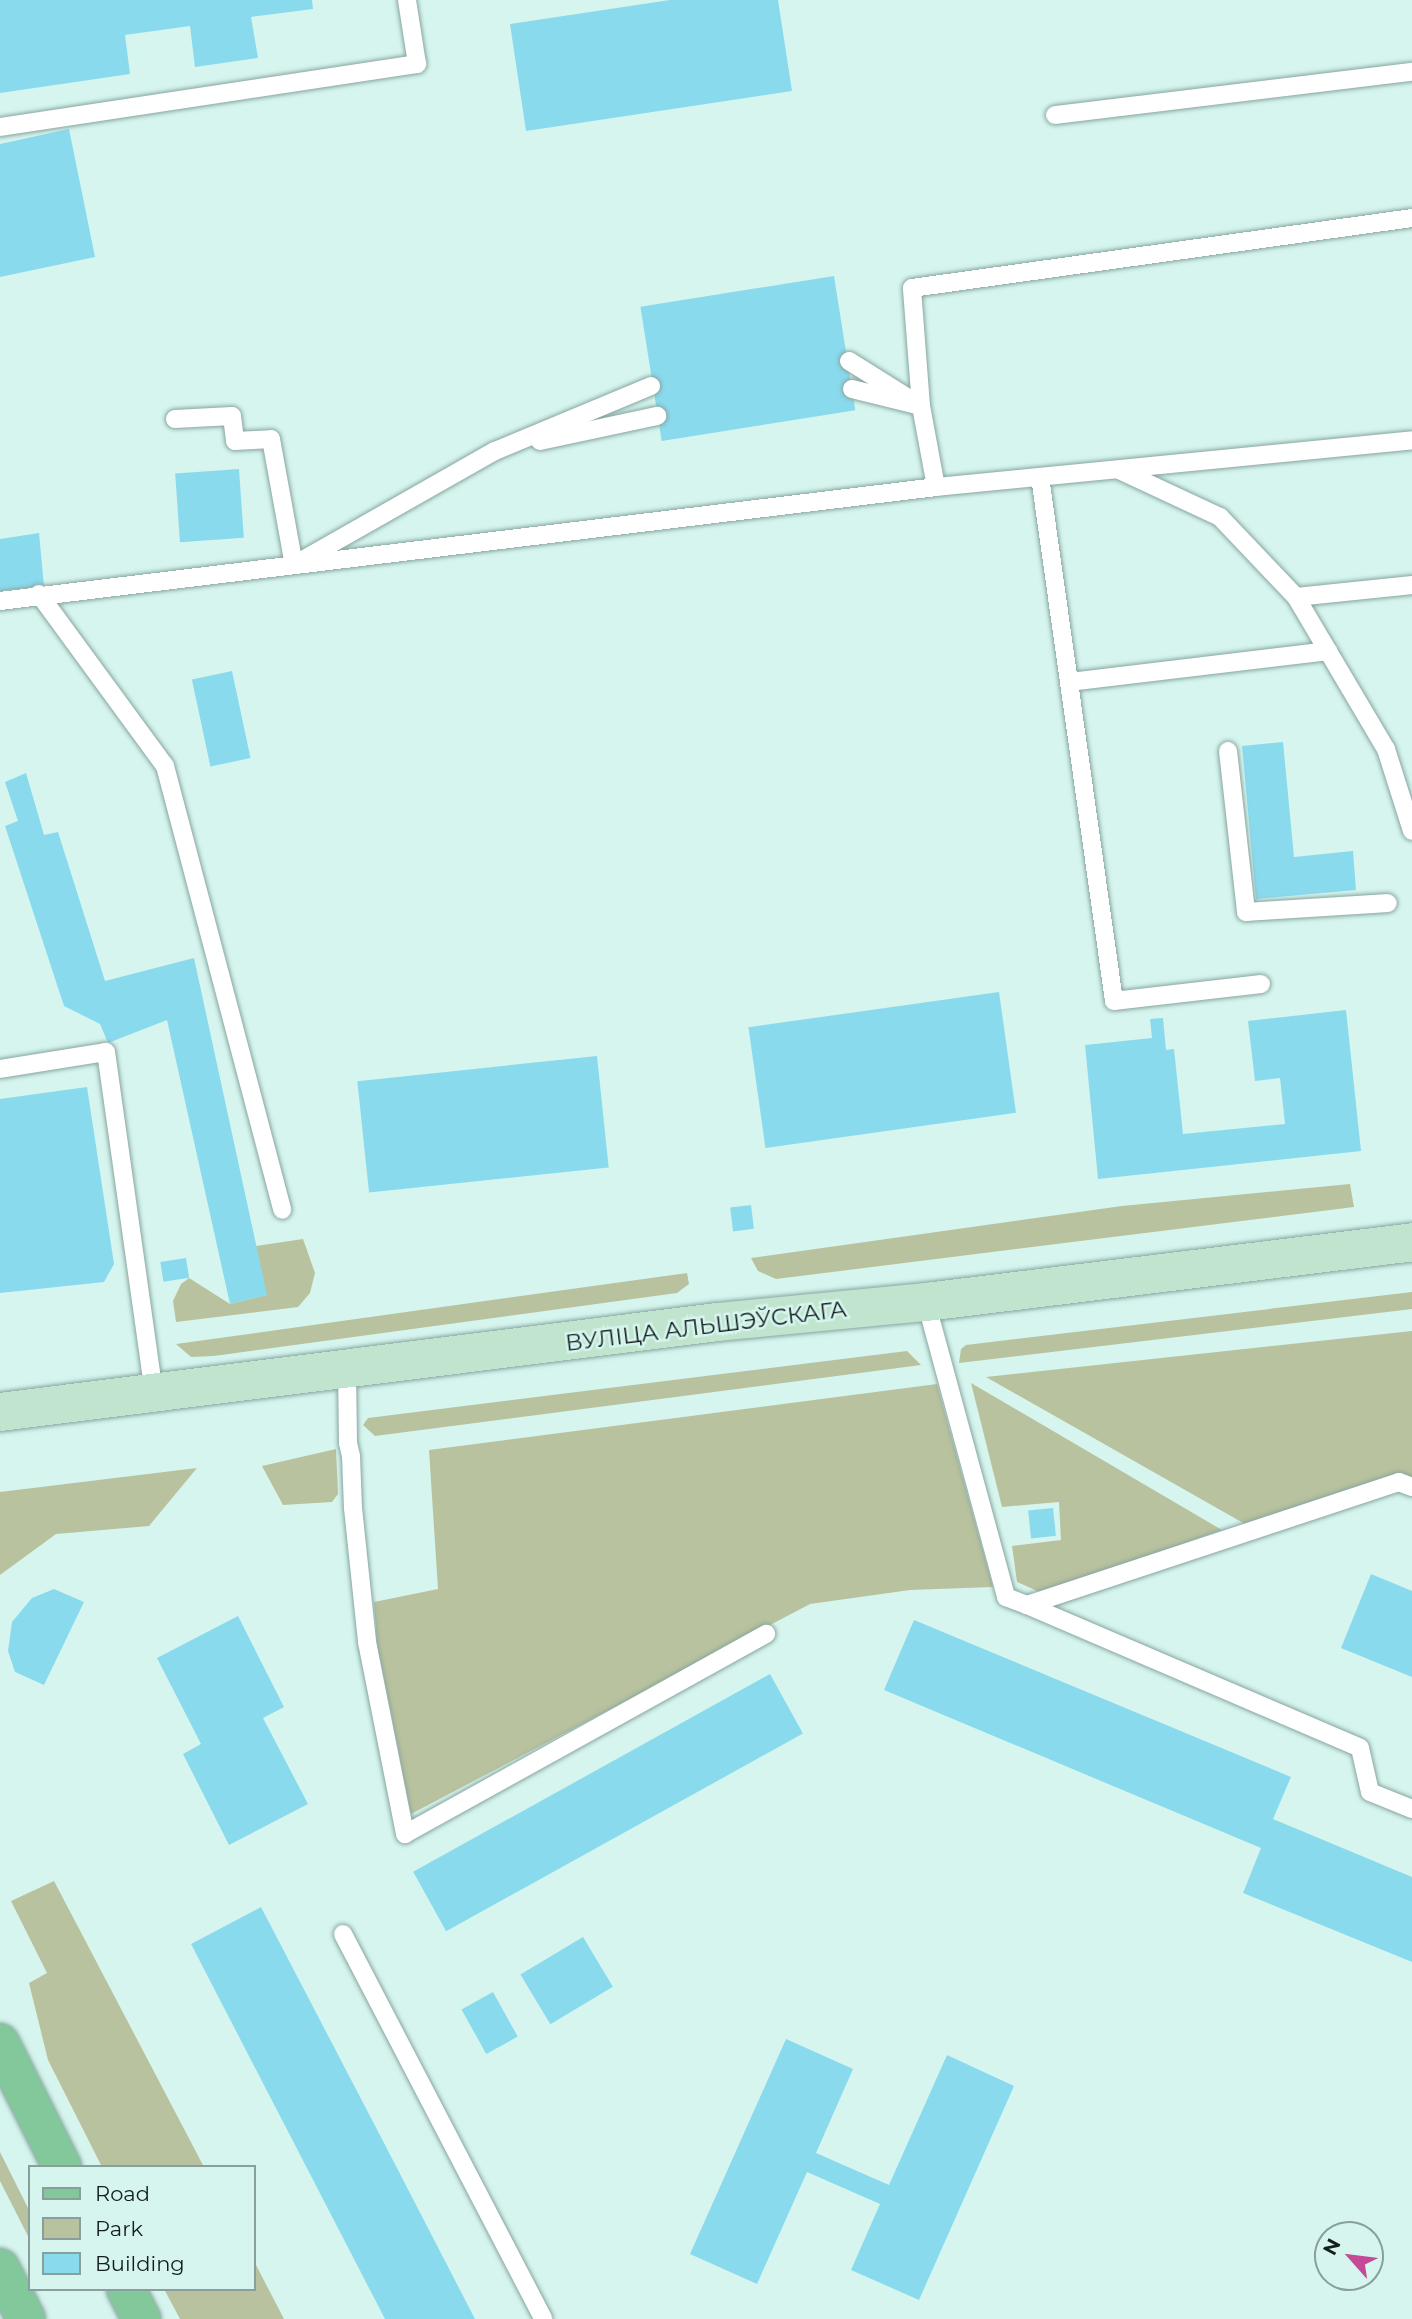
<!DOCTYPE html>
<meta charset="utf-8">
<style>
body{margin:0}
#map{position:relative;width:1412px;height:2319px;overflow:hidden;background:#d6f5ef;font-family:Montserrat,sans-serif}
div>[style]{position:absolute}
.green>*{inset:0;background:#b9c29e}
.building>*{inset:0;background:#8adaee;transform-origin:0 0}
.roads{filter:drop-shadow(0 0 2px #88a5a0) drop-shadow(0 0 2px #88a5a0)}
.lane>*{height:18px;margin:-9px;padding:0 9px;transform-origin:9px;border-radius:9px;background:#fff}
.secondary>*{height:38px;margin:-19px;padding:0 19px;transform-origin:19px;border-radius:19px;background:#c0e4cd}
.primary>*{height:38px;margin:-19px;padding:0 19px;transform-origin:19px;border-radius:19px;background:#82c89b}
span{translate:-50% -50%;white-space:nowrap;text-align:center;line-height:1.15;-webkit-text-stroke:5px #d6f5ef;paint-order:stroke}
.street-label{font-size:23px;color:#141f1d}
.legend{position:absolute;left:28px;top:2165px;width:228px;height:126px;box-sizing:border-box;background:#d6f5ef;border:2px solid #889f9b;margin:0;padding:9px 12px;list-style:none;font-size:21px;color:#141f1d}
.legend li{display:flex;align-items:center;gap:14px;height:35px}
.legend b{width:35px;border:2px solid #889f9b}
.north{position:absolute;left:1314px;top:2221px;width:70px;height:70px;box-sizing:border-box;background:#d6f5ef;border:2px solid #889f9b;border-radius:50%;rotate:298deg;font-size:19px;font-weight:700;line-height:28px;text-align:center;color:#141f1d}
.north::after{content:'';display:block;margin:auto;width:24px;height:32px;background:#c64997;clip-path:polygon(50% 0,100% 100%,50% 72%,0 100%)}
</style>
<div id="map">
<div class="green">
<div style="clip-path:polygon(1350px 1184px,1354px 1207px,776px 1279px,758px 1271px,751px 1258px,1122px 1206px)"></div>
<div style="clip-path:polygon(303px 1239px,315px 1273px,310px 1293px,298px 1307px,176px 1322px,173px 1301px,181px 1284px,189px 1278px,230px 1304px,266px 1295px,256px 1246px)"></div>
<div style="clip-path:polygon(687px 1273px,689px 1284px,677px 1293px,214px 1356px,191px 1357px,176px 1344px)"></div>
<div style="clip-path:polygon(1412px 1292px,1412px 1309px,959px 1363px,961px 1349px,966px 1345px)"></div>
<div style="clip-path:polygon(1412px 1331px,1412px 1478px,1405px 1475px,1245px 1524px,986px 1377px)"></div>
<div style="clip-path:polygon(907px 1351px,921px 1365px,375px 1436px,363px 1425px,368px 1418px)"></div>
<div style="clip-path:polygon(971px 1383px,1222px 1530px,1042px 1593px,1017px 1582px,1012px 1546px,1061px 1540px,1059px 1502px,1002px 1507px)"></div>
<div style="clip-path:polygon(937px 1384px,993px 1587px,910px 1590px,810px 1604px,411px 1814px,377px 1643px,374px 1602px,438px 1589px,429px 1450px)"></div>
<div style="clip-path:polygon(336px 1449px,338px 1494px,332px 1502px,283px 1505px,262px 1466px)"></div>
<div style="clip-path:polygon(197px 1468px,149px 1526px,56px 1534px,0 1575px,0 1492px)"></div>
<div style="clip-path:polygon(54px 1881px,204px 2167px,102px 2167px,48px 2060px,29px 1983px,47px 1973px,11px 1901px)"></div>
<div style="clip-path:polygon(0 2152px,30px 2212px,30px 2240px,0 2181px)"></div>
<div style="clip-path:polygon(254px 2261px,284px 2319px,180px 2319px,164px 2289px,254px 2289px)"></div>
</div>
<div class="building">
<div style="clip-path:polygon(0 0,312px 0,313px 9px,251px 17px,258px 58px,195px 67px,190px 26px,125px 35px,130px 74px,0 93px)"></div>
<div style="clip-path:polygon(670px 0,778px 0,792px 91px,526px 131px,510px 24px)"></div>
<div style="clip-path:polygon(69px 129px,95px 257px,0 277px,0 144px)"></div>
<div style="left:834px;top:276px;width:136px;height:196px;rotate:81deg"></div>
<div style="left:239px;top:469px;width:69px;height:64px;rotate:86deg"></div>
<div style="clip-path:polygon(39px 533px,44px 586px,0 591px,0 539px)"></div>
<div style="left:232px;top:671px;width:89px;height:41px;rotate:78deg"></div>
<div style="clip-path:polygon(1283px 742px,1294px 857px,1353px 851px,1356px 890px,1256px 899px,1242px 746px)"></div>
<div style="clip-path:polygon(26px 773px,44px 835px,58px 832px,105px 981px,194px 958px,267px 1295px,230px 1304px,167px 1020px,108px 1043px,100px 1024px,64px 1006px,5px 826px,18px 821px,5px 782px)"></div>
<div style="left:999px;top:992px;width:122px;height:253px;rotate:82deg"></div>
<div style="clip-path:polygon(1346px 1010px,1361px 1151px,1098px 1179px,1085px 1045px,1152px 1038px,1150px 1019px,1163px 1018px,1166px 1050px,1174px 1049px,1183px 1134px,1285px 1124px,1280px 1078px,1255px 1081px,1248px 1021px)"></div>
<div style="left:597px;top:1056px;width:112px;height:241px;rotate:84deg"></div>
<div style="clip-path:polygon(87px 1087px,114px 1264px,104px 1282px,0 1293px,0 1099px)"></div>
<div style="left:751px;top:1205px;width:24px;height:21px;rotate:83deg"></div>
<div style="left:186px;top:1258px;width:20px;height:26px;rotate:81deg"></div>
<div style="left:1053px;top:1508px;width:28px;height:25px;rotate:84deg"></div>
<div style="clip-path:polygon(1371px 1574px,1412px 1591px,1412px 1677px,1341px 1648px)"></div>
<div style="clip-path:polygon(54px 1589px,84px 1602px,44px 1685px,15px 1672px,8px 1651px,12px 1622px,32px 1598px)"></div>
<div style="clip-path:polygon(238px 1616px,284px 1707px,263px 1718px,308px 1804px,229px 1845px,183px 1754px,201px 1744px,157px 1658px)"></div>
<div style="clip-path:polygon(914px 1620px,1291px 1777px,1273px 1819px,1412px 1877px,1412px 1962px,1243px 1893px,1261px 1848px,884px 1690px)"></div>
<div style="left:770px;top:1674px;width:68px;height:408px;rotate:61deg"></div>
<div style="clip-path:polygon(261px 1907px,383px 2141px,475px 2319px,385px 2319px,191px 1944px)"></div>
<div style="left:583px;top:1937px;width:58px;height:73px;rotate:59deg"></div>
<div style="left:493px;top:1992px;width:51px;height:36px;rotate:61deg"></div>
<div style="clip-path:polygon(786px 2039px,853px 2069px,816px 2153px,889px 2185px,947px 2055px,1014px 2086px,919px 2300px,851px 2270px,880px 2204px,807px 2172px,757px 2284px,690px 2254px)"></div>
</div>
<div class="roads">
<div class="lane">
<div style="left:1055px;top:115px;width:360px;rotate:-6.9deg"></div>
<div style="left:0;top:127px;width:422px;rotate:-8.6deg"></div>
<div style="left:417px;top:64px;width:65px;rotate:-98.9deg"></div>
<div style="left:849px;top:361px;width:85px;rotate:32deg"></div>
<div style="left:921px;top:406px;width:82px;rotate:79.5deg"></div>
<div style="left:852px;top:389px;width:71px;rotate:13.8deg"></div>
<div style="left:921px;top:406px;width:118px;rotate:-94.4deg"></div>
<div style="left:912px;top:288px;width:505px;rotate:-7.97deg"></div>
<div style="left:175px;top:419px;width:57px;rotate:-3deg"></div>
<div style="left:232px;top:416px;width:25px;rotate:83deg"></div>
<div style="left:235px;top:441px;width:36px;rotate:-3deg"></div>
<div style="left:271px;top:439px;width:128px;rotate:79.7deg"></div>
<div style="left:294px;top:565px;width:231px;rotate:-29.6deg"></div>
<div style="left:495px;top:451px;width:169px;rotate:-22.6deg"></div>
<div style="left:540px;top:441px;width:120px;rotate:-12.1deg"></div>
<div style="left:1119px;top:470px;width:111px;rotate:25deg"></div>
<div style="left:1220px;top:517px;width:110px;rotate:46.5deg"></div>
<div style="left:1296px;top:597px;width:177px;rotate:59.4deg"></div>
<div style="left:1386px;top:749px;width:86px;rotate:72.4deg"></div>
<div style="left:1040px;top:477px;width:529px;rotate:81.96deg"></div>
<div style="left:1114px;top:1001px;width:148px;rotate:-6.6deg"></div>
<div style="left:39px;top:594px;width:213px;rotate:53.8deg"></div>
<div style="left:165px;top:766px;width:459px;rotate:75.2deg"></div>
<div style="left:1296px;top:597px;width:117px;rotate:-5.9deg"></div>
<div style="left:0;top:601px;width:943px;rotate:-6.94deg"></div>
<div style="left:936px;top:487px;width:478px;rotate:-5.6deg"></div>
<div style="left:1069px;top:682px;width:261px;rotate:-6.8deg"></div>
<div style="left:1228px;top:751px;width:162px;rotate:83.6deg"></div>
<div style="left:1246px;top:912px;width:142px;rotate:-3.6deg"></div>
<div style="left:0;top:1069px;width:107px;rotate:-9.1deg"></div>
<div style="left:106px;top:1052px;width:344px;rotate:82deg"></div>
<div style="left:926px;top:1302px;width:306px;rotate:74.8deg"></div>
<div style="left:1006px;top:1597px;width:22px;rotate:21deg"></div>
<div style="left:347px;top:1370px;width:73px;rotate:89.2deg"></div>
<div style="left:348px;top:1443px;width:13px;rotate:77deg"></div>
<div style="left:351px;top:1456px;width:52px;rotate:87.8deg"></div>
<div style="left:353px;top:1508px;width:135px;rotate:84deg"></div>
<div style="left:367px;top:1642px;width:196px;rotate:78.8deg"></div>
<div style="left:405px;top:1834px;width:413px;rotate:-29deg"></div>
<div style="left:1412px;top:1487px;width:14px;rotate:-159deg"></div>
<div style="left:1399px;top:1482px;width:392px;rotate:161.7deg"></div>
<div style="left:1027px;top:1605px;width:362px;rotate:23.2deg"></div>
<div style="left:1360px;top:1748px;width:45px;rotate:77.2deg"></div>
<div style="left:1370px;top:1792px;width:45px;rotate:22deg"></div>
<div style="left:343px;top:1934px;width:434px;rotate:62.5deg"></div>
</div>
<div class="secondary">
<div style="left:0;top:1412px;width:723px;rotate:-7.15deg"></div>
<div style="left:717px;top:1322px;width:210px;rotate:-5.5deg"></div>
<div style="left:926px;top:1302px;width:490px;rotate:-7deg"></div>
</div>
<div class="primary">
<div style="left:0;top:2043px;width:139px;rotate:63.4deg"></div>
<div style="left:0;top:2268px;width:57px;rotate:63deg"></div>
<div style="left:126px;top:2289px;width:34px;rotate:63deg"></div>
</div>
</div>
<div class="street-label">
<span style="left:706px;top:1326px;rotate:-7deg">ВУЛІЦА АЛЬШЭЎСКАГА</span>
</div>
<ul class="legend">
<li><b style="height:9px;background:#82c89b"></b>Road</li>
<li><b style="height:19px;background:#b9c29e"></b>Park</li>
<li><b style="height:19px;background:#8adaee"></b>Building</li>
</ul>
<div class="north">N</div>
</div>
